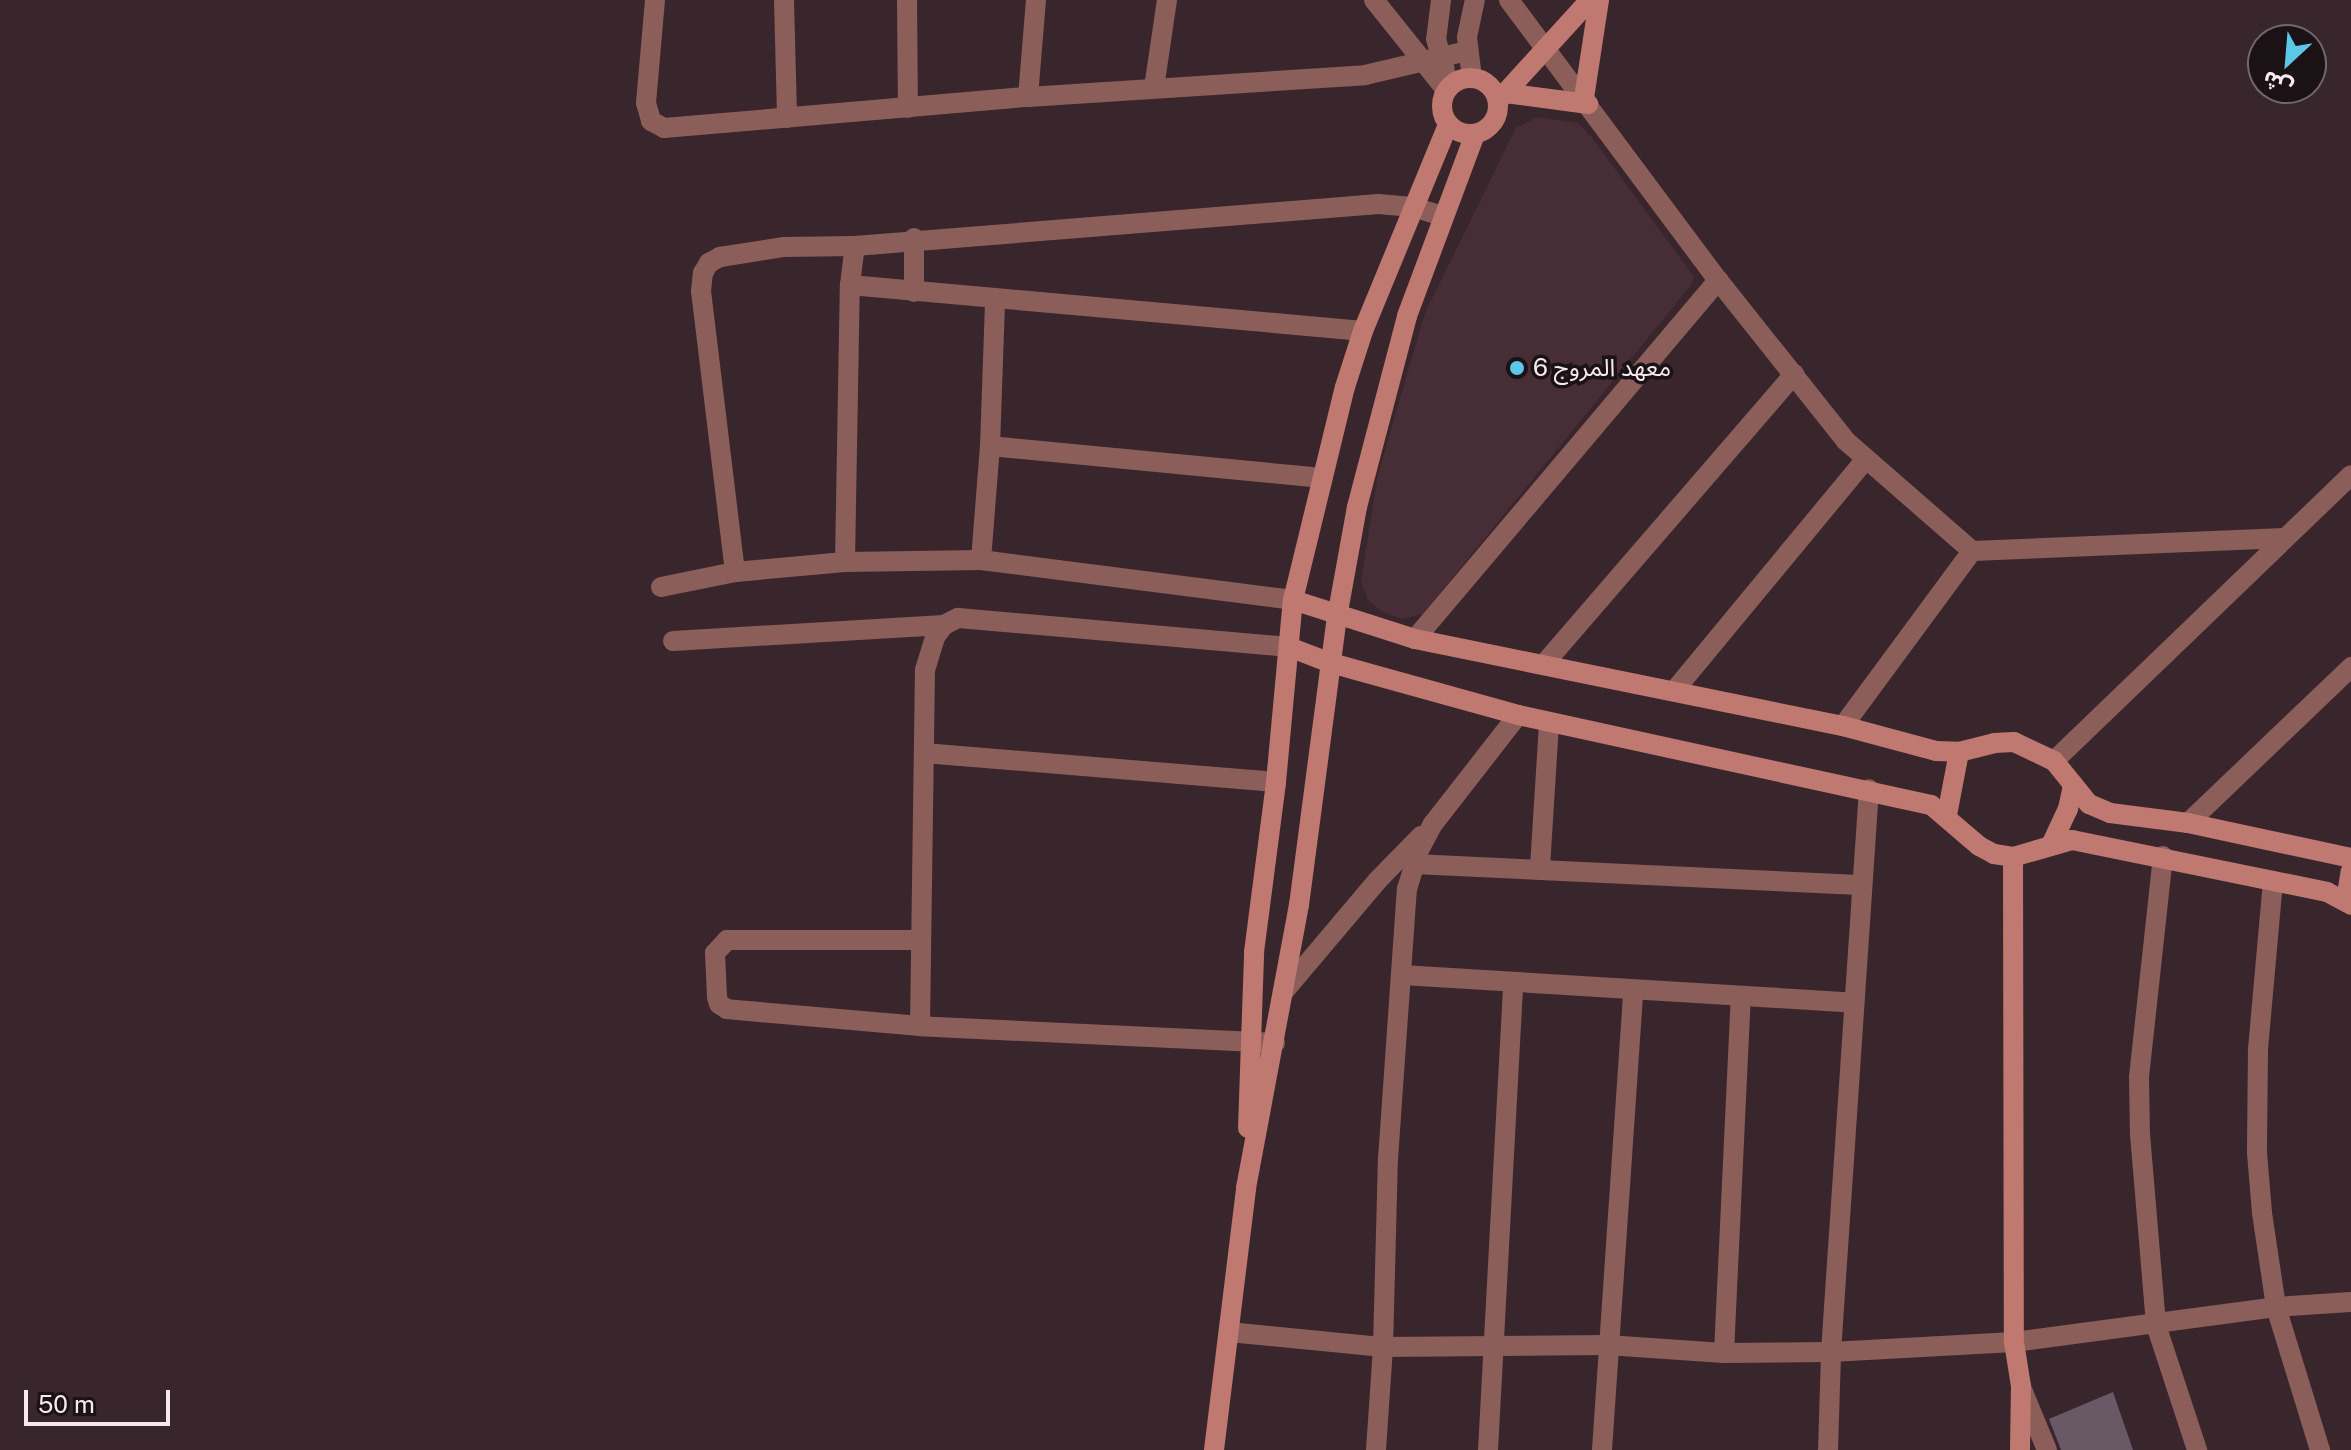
<!DOCTYPE html>
<meta charset="utf-8">
<style>
body{margin:0}
#map{position:relative;width:2351px;height:1450px;overflow:hidden;background:#39262c;font-family:"Public Sans","Noto Sans Arabic",sans-serif}
div>[style]{position:absolute}
.built>*{inset:0;background:#472d35}
.building>*{inset:0;background:#695967}
.street>*{height:20px;margin:-10px;padding:0 10px;transform-origin:10px;border-radius:10px;background:#8b5e59}
.secondary>*{height:20px;margin:-10px;padding:0 10px;transform-origin:10px;border-radius:10px;background:#c07971}
.secondary>.ring{margin:-10px;padding:0;box-sizing:content-box;background:none;border:20px solid #c07971;border-radius:50%}
.dots>*{width:22px;height:22px;translate:-50% -50%;box-sizing:border-box;border:4px solid #1a1214;border-radius:50%}
span{translate:-50% -50%;white-space:nowrap;text-align:center;line-height:1.15;-webkit-text-stroke:7px #1a1214;paint-order:stroke}
.poi-label{font-size:24px;color:#f7eaee}
.left{translate:0 -50%;text-align:left}
.north{position:absolute;left:2247px;top:24px;width:80px;height:80px;box-sizing:border-box;background:#1a1214;border:2px solid #72686b;border-radius:50%;rotate:206deg;font-size:22px;font-weight:700;line-height:32px;text-align:center;color:#f7eaee}
.north::after{content:'';display:block;margin:auto;width:28px;height:36px;background:#5bc8e7;clip-path:polygon(50% 0,100% 100%,50% 72%,0 100%)}
.scale{position:absolute;left:24px;top:1390px;width:146px;height:36px;box-sizing:border-box;border:4px solid #f7eaee;border-top:0;padding-left:10px;font-size:24px;line-height:28px;white-space:nowrap;color:#f7eaee;-webkit-text-stroke:6px #1a1214;paint-order:stroke}
</style>
<div id="map">
<div class="built">
<div style="clip-path:polygon(1538px 117px,1578px 123px,1593px 139px,1694px 277px,1691px 285px,1423px 614px,1402px 619px,1383px 612px,1368px 600px,1361px 582px,1378px 474px,1425px 313px,1516px 128px)"></div>
</div>
<div class="building">
<div style="clip-path:polygon(2113px 1392px,2133px 1450px,2061px 1450px,2049px 1419px)"></div>
</div>
<div class="street">
<div style="left:655px;top:0;width:103px;rotate:95deg"></div>
<div style="left:646px;top:103px;width:19px;rotate:74deg"></div>
<div style="left:651px;top:121px;width:15px;rotate:28deg"></div>
<div style="left:664px;top:128px;width:365px;rotate:-4.9deg"></div>
<div style="left:1028px;top:97px;width:338px;rotate:-3.7deg"></div>
<div style="left:1365px;top:75px;width:105px;rotate:-13.2deg"></div>
<div style="left:784px;top:0;width:118px;rotate:88.5deg"></div>
<div style="left:907px;top:0;width:108px;rotate:89.5deg"></div>
<div style="left:1374px;top:0;width:115px;rotate:51.3deg"></div>
<div style="left:1441px;top:0;width:39px;rotate:97deg"></div>
<div style="left:1436px;top:39px;width:32px;rotate:74deg"></div>
<div style="left:1509px;top:0;width:349px;rotate:53.3deg"></div>
<div style="left:1718px;top:280px;width:206px;rotate:51.5deg"></div>
<div style="left:1846px;top:441px;width:167px;rotate:41.1deg"></div>
<div style="left:1972px;top:551px;width:313px;rotate:-2.4deg"></div>
<div style="left:1472px;top:78px;width:41px;rotate:-97deg"></div>
<div style="left:1467px;top:37px;width:38px;rotate:-78deg"></div>
<div style="left:1154px;top:88px;width:89px;rotate:-81.6deg"></div>
<div style="left:1028px;top:97px;width:97px;rotate:-85.3deg"></div>
<div style="left:914px;top:238px;width:54px;rotate:90deg"></div>
<div style="left:850px;top:285px;width:515px;rotate:5.12deg"></div>
<div style="left:990px;top:446px;width:334px;rotate:5.5deg"></div>
<div style="left:981px;top:560px;width:114px;rotate:-85.5deg"></div>
<div style="left:990px;top:446px;width:146px;rotate:-88deg"></div>
<div style="left:845px;top:562px;width:277px;rotate:-89deg"></div>
<div style="left:850px;top:285px;width:39px;rotate:-83deg"></div>
<div style="left:735px;top:572px;width:283px;rotate:-96.9deg"></div>
<div style="left:701px;top:291px;width:18px;rotate:-84deg"></div>
<div style="left:703px;top:273px;width:12px;rotate:-59deg"></div>
<div style="left:709px;top:263px;width:13px;rotate:-29deg"></div>
<div style="left:720px;top:257px;width:65px;rotate:-8.9deg"></div>
<div style="left:784px;top:247px;width:71px;rotate:-0.8deg"></div>
<div style="left:855px;top:246px;width:525px;rotate:-4.59deg"></div>
<div style="left:1378px;top:204px;width:35px;rotate:5deg"></div>
<div style="left:1413px;top:207px;width:31px;rotate:17deg"></div>
<div style="left:661px;top:587px;width:76px;rotate:-11.5deg"></div>
<div style="left:735px;top:572px;width:110px;rotate:-5.2deg"></div>
<div style="left:845px;top:562px;width:136px;rotate:-0.8deg"></div>
<div style="left:981px;top:560px;width:315px;rotate:7.3deg"></div>
<div style="left:1415px;top:639px;width:470px;rotate:-49.8deg"></div>
<div style="left:673px;top:641px;width:271px;rotate:-3.4deg"></div>
<div style="left:1544px;top:664px;width:383px;rotate:-49.2deg"></div>
<div style="left:1674px;top:691px;width:300px;rotate:-50.4deg"></div>
<div style="left:1843px;top:726px;width:217px;rotate:-53.6deg"></div>
<div style="left:924px;top:753px;width:353px;rotate:4.7deg"></div>
<div style="left:2054px;top:761px;width:412px;rotate:-43.9deg"></div>
<div style="left:2188px;top:823px;width:226px;rotate:-43.7deg"></div>
<div style="left:2163px;top:856px;width:223px;rotate:96.2deg"></div>
<div style="left:2139px;top:1078px;width:56px;rotate:89deg"></div>
<div style="left:2140px;top:1134px;width:192px;rotate:85.2deg"></div>
<div style="left:2156px;top:1325px;width:132px;rotate:71.8deg"></div>
<div style="left:1414px;top:864px;width:446px;rotate:2.7deg"></div>
<div style="left:1540px;top:867px;width:145px;rotate:-86.4deg"></div>
<div style="left:2273px;top:881px;width:170px;rotate:95.1deg"></div>
<div style="left:2258px;top:1050px;width:103px;rotate:90.6deg"></div>
<div style="left:2257px;top:1153px;width:60px;rotate:85.2deg"></div>
<div style="left:2262px;top:1213px;width:95px;rotate:81.5deg"></div>
<div style="left:2276px;top:1307px;width:150px;rotate:72.9deg"></div>
<div style="left:1402px;top:975px;width:453px;rotate:3.5deg"></div>
<div style="left:1285px;top:990px;width:144px;rotate:-49.8deg"></div>
<div style="left:1378px;top:880px;width:62px;rotate:-45.7deg"></div>
<div style="left:920px;top:1026px;width:194px;rotate:-175deg"></div>
<div style="left:727px;top:1009px;width:9px;rotate:-148deg"></div>
<div style="left:719px;top:1004px;width:7px;rotate:-106deg"></div>
<div style="left:717px;top:997px;width:44px;rotate:-92.6deg"></div>
<div style="left:715px;top:953px;width:18px;rotate:-47deg"></div>
<div style="left:727px;top:940px;width:194px"></div>
<div style="left:1275px;top:1043px;width:355px;rotate:-177.3deg"></div>
<div style="left:920px;top:1026px;width:356px;rotate:-89.2deg"></div>
<div style="left:925px;top:670px;width:34px;rotate:-73deg"></div>
<div style="left:935px;top:637px;width:15px;rotate:-53deg"></div>
<div style="left:944px;top:625px;width:16px;rotate:-27deg"></div>
<div style="left:958px;top:618px;width:332px;rotate:5deg"></div>
<div style="left:1229px;top:1332px;width:155px;rotate:5.6deg"></div>
<div style="left:1383px;top:1347px;width:224px;rotate:-0.5deg"></div>
<div style="left:1607px;top:1345px;width:117px;rotate:3.9deg"></div>
<div style="left:1724px;top:1353px;width:107px;rotate:-0.5deg"></div>
<div style="left:1831px;top:1352px;width:183px;rotate:-3.1deg"></div>
<div style="left:2014px;top:1342px;width:264px;rotate:-7.6deg"></div>
<div style="left:2276px;top:1307px;width:75px;rotate:-3.8deg"></div>
<div style="left:1724px;top:1353px;width:355px;rotate:-87.3deg"></div>
<div style="left:2021px;top:1387px;width:68px;rotate:67.6deg"></div>
<div style="left:1376px;top:1450px;width:103px;rotate:-86.1deg"></div>
<div style="left:1383px;top:1347px;width:188px;rotate:-88.5deg"></div>
<div style="left:1388px;top:1159px;width:271px;rotate:-86deg"></div>
<div style="left:1407px;top:889px;width:41px;rotate:-72.9deg"></div>
<div style="left:1419px;top:850px;width:30px;rotate:-62deg"></div>
<div style="left:1433px;top:824px;width:138px;rotate:-52.1deg"></div>
<div style="left:1488px;top:1450px;width:468px;rotate:-86.9deg"></div>
<div style="left:1602px;top:1450px;width:460px;rotate:-86.1deg"></div>
<div style="left:1828px;top:1450px;width:98px;rotate:-88.2deg"></div>
<div style="left:1831px;top:1352px;width:564px;rotate:-86.14deg"></div>
</div>
<div class="secondary">
<div class="ring" style="left:1442px;top:78px;width:36px;height:36px"></div>
<div style="left:1505px;top:93px;width:84px;rotate:7.5deg"></div>
<div style="left:1584px;top:98px;width:99px;rotate:-81.3deg"></div>
<div style="left:1498px;top:101px;width:137px;rotate:-47.7deg"></div>
<div style="left:1293px;top:600px;width:128px;rotate:17.7deg"></div>
<div style="left:1415px;top:639px;width:437px;rotate:11.5deg"></div>
<div style="left:1843px;top:726px;width:96px;rotate:15deg"></div>
<div style="left:1936px;top:751px;width:23px;rotate:2deg"></div>
<div style="left:1959px;top:752px;width:36px;rotate:-14deg"></div>
<div style="left:1994px;top:743px;width:20px;rotate:-3deg"></div>
<div style="left:2014px;top:742px;width:44px;rotate:25.4deg"></div>
<div style="left:2054px;top:761px;width:55px;rotate:50.9deg"></div>
<div style="left:2089px;top:804px;width:23px;rotate:23deg"></div>
<div style="left:2110px;top:813px;width:79px;rotate:7.3deg"></div>
<div style="left:2188px;top:823px;width:167px;rotate:12.1deg"></div>
<div style="left:1289px;top:647px;width:45px;rotate:20.9deg"></div>
<div style="left:1331px;top:663px;width:194px;rotate:15.5deg"></div>
<div style="left:1518px;top:715px;width:423px;rotate:12.3deg"></div>
<div style="left:1931px;top:805px;width:63px;rotate:40.5deg"></div>
<div style="left:1979px;top:846px;width:17px;rotate:28deg"></div>
<div style="left:1994px;top:854px;width:19px;rotate:9deg"></div>
<div style="left:2013px;top:857px;width:61px;rotate:-16.1deg"></div>
<div style="left:2072px;top:840px;width:260px;rotate:11.5deg"></div>
<div style="left:2327px;top:892px;width:27px;rotate:28deg"></div>
<div style="left:1947px;top:815px;width:64px;rotate:-79.2deg"></div>
<div style="left:2052px;top:843px;width:38px;rotate:-65deg"></div>
<div style="left:2068px;top:809px;width:25px;rotate:-78deg"></div>
<div style="left:2013px;top:857px;width:485px;rotate:89.9deg"></div>
<div style="left:2014px;top:1342px;width:45px;rotate:81deg"></div>
<div style="left:2021px;top:1386px;width:64px;rotate:90.9deg"></div>
<div style="left:2346px;top:901px;width:30px;rotate:-81deg"></div>
<div style="left:1248px;top:1128px;width:176px;rotate:-88deg"></div>
<div style="left:1254px;top:952px;width:171px;rotate:-82.6deg"></div>
<div style="left:1276px;top:782px;width:183px;rotate:-84.7deg"></div>
<div style="left:1293px;top:600px;width:219px;rotate:-76.3deg"></div>
<div style="left:1345px;top:387px;width:59px;rotate:-72.2deg"></div>
<div style="left:1363px;top:331px;width:223px;rotate:-67.6deg"></div>
<div style="left:1214px;top:1450px;width:264px;rotate:-83deg"></div>
<div style="left:1246px;top:1188px;width:288px;rotate:-79.4deg"></div>
<div style="left:1299px;top:905px;width:290px;rotate:-82.5deg"></div>
<div style="left:1337px;top:617px;width:112px;rotate:-79.7deg"></div>
<div style="left:1357px;top:507px;width:197px;rotate:-75.3deg"></div>
<div style="left:1407px;top:316px;width:194px;rotate:-69.5deg"></div>
</div>
<div class="dots">
<div style="left:1517px;top:368px;background:#5bc8e7"></div>
</div>
<div class="poi-label">
<span class="left" style="left:1533px;top:368px">معهد المروج 6</span>
</div>
<div class="north">ش</div>
<div class="scale">50 m</div>
</div>
